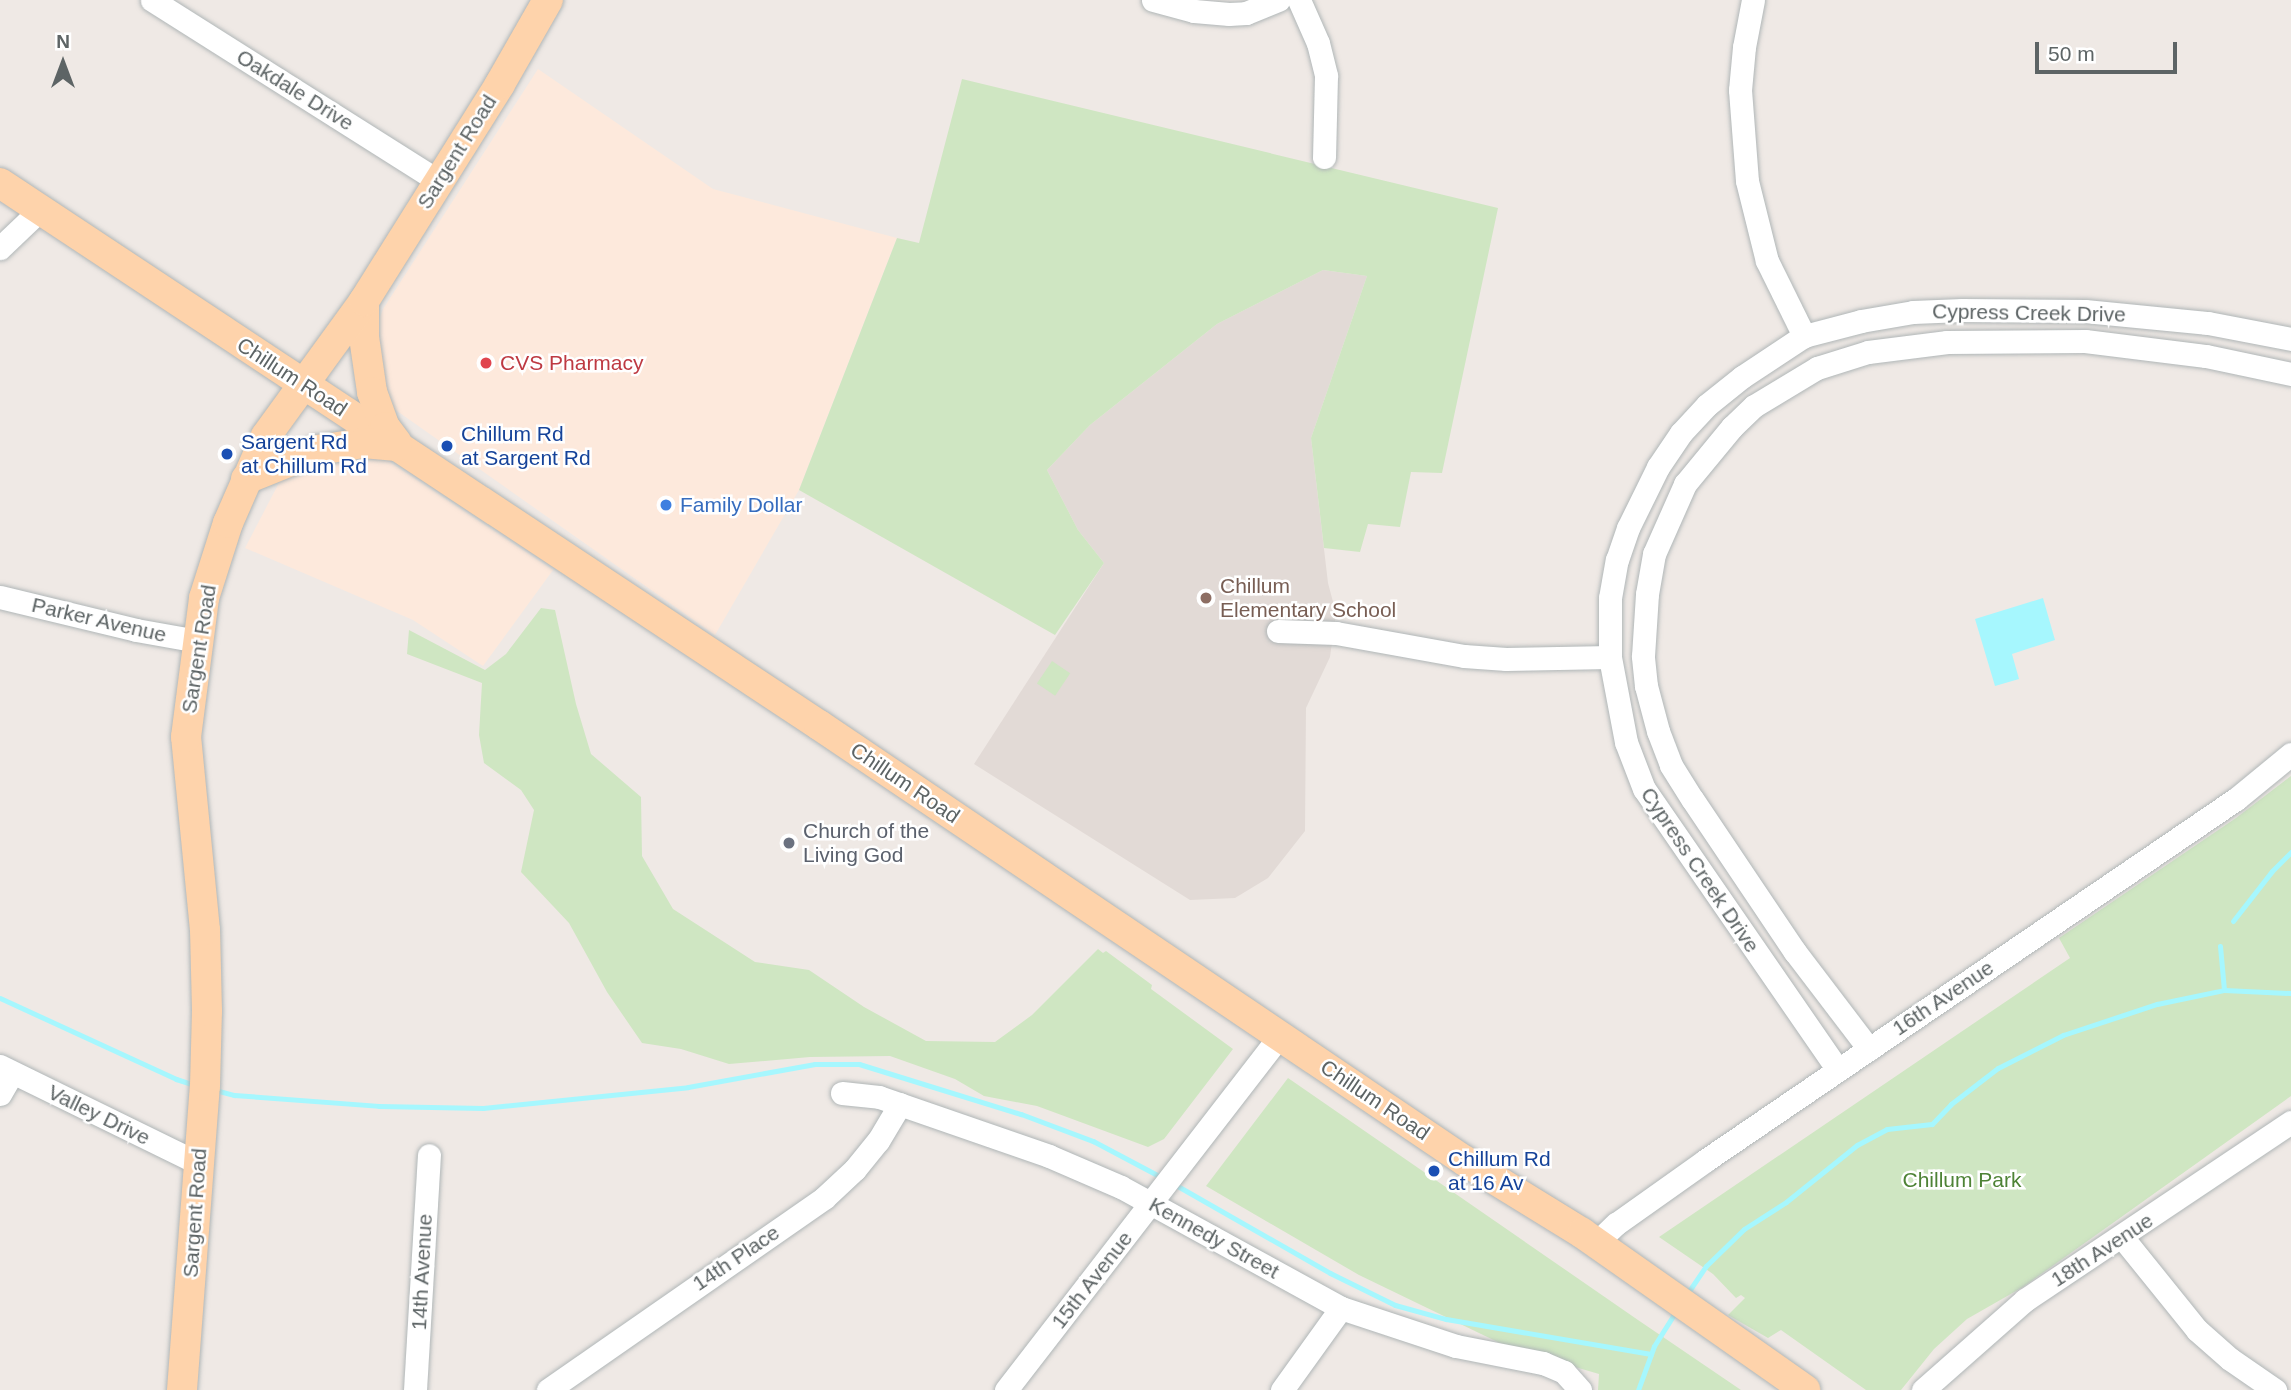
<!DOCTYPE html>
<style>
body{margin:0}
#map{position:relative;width:2291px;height:1390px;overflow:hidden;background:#efe9e5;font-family:Arial,sans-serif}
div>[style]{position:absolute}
.commercial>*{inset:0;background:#fde9dc}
.education>*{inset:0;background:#e2dad6}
.green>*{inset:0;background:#cfe6c2;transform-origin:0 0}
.water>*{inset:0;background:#a6f7fe}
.stream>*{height:5px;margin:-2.5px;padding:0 2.5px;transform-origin:2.5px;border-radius:2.5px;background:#a6f7fe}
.roads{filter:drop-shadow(0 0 2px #b0b6b7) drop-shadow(0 0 2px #b0b6b7)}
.minor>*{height:23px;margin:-11.5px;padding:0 11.5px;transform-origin:11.5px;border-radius:11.5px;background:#fff}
.major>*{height:30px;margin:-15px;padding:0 15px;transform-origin:15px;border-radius:15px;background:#fed3ab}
.dots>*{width:19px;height:19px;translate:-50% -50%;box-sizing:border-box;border:4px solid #fff;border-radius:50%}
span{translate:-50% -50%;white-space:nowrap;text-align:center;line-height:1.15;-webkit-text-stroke:5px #fff;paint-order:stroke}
.street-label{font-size:21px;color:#5d6465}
.health-label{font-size:21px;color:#be3a42}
.left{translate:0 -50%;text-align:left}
.transit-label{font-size:21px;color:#164399}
.shop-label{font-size:21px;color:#366cbe}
.education-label{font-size:21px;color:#785e54}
.worship-label{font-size:21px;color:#5b616d}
.park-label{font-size:21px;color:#4e8336}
.north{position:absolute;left:28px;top:28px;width:70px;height:70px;-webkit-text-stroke:5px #fff;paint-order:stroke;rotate:0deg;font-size:19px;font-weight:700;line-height:28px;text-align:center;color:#5d6465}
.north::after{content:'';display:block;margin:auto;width:24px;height:32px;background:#5d6465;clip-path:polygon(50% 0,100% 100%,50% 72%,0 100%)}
.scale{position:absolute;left:2035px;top:42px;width:142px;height:32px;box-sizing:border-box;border:4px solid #5d6465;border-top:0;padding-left:9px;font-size:21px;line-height:24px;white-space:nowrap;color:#5d6465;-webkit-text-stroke:5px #fff;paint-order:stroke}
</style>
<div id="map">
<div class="commercial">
<div style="clip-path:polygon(538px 69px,713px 189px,897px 238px,799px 490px,715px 635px,380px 399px,372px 338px,383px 309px)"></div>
<div style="clip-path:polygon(382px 457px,553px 570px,483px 666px,413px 620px,245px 548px,281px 479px,313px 459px)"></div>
</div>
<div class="education">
<div style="clip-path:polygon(1323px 270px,1367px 276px,1311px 438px,1328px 583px,1336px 613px,1330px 657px,1306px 708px,1305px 831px,1268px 878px,1235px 898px,1190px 900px,974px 764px,1104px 563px,1078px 530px,1047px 470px,1090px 425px,1217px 324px)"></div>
</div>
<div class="green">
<div style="clip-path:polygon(962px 79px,1498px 208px,1442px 473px,1411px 472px,1400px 527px,1368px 524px,1360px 552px,1324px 548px,1311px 438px,1367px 276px,1323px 270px,1217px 324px,1090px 425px,1047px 470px,1078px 530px,1104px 563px,1055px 635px,799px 490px,897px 238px,919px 243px)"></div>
<div style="clip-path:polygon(541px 608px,555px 610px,576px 704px,591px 754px,641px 797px,642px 856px,673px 909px,755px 962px,809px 970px,864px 1007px,926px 1041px,995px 1042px,1032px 1015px,1098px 949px,1103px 953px,1106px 951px,1152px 985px,1151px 989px,1233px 1049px,1164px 1139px,1148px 1147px,1037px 1106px,984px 1096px,955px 1079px,890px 1056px,810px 1057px,729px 1064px,681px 1049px,642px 1043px,607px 992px,569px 923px,521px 872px,534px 810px,521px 790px,484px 763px,479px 735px,482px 683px,407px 654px,409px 630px,485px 670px,506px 654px)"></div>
<div style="left:1052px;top:661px;width:22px;height:27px;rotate:34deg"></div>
<div style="clip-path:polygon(2291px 776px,2291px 1096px,2023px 1287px,1967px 1319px,1934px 1349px,1901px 1390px,1866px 1390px,1781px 1330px,1768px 1338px,1728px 1315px,1745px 1298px,1741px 1295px,1736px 1298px,1713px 1274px,1659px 1237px,2070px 958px,2059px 938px,2236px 818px)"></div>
<div style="clip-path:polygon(1288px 1078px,1638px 1320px,1741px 1390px,1598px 1390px,1599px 1374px,1510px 1348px,1359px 1275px,1206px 1186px)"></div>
</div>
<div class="water">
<div style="clip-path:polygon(2043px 598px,2055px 640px,2012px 654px,2019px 679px,1995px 686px,1975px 619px)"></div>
</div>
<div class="stream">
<div style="left:2233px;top:921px;width:63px;rotate:-52deg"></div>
<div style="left:2272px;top:871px;width:27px;rotate:-45deg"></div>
<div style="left:2220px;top:946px;width:44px;rotate:84.8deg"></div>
<div style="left:0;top:998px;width:194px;rotate:24.7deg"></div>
<div style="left:176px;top:1079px;width:20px;rotate:18deg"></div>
<div style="left:215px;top:1090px;width:20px;rotate:15deg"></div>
<div style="left:234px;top:1095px;width:145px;rotate:4.3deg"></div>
<div style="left:379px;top:1106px;width:104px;rotate:1.1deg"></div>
<div style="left:483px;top:1108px;width:206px;rotate:-5.8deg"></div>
<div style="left:688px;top:1087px;width:129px;rotate:-10.3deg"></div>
<div style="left:815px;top:1064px;width:44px"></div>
<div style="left:859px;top:1064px;width:170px;rotate:17.2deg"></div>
<div style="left:1021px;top:1114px;width:77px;rotate:20.6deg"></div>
<div style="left:1093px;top:1141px;width:79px;rotate:27.9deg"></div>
<div style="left:1174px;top:1184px;width:180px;rotate:29.7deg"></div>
<div style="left:1330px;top:1273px;width:72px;rotate:26.2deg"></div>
<div style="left:1395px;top:1305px;width:53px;rotate:15.4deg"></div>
<div style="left:1446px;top:1319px;width:208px;rotate:9.7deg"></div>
<div style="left:1687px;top:1294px;width:34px;rotate:-56deg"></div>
<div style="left:1706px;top:1266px;width:53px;rotate:-44.2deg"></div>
<div style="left:1744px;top:1229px;width:50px;rotate:-32.7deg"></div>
<div style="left:1786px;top:1202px;width:91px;rotate:-38.8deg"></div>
<div style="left:1857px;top:1145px;width:34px;rotate:-28deg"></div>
<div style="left:1887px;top:1129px;width:45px;rotate:-6.3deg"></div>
<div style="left:1932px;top:1124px;width:28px;rotate:-46deg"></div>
<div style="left:1951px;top:1104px;width:59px;rotate:-37.5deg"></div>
<div style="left:1998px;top:1068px;width:73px;rotate:-26.9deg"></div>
<div style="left:2063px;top:1035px;width:99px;rotate:-18.3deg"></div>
<div style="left:2157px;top:1004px;width:68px;rotate:-11.8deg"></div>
<div style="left:2224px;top:990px;width:67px;rotate:2.6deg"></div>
<div style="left:1638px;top:1390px;width:47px;rotate:-70deg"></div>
<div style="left:1654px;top:1346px;width:41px;rotate:-57.8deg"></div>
</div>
<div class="roads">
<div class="minor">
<div style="left:152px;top:0;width:338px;rotate:32.3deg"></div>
<div style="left:1153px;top:0;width:42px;rotate:15deg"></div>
<div style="left:1194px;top:11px;width:35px;rotate:5deg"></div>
<div style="left:1229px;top:14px;width:17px;rotate:-3deg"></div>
<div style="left:1246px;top:13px;width:35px;rotate:-22deg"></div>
<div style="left:1299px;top:0;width:47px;rotate:66.2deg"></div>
<div style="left:1318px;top:43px;width:34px;rotate:76deg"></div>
<div style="left:1326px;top:76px;width:81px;rotate:91.4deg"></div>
<div style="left:1753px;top:0;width:48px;rotate:100.8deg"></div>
<div style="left:1744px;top:47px;width:43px;rotate:95.3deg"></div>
<div style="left:1740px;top:90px;width:91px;rotate:85.6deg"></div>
<div style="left:1747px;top:181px;width:82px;rotate:76deg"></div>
<div style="left:1767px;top:261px;width:84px;rotate:63.7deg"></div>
<div style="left:0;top:248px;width:57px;rotate:-43.6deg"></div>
<div style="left:0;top:597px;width:140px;rotate:13.6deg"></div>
<div style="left:136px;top:630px;width:63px;rotate:10.1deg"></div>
<div style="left:1278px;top:631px;width:58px;rotate:2deg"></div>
<div style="left:1336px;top:633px;width:130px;rotate:10.2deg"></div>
<div style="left:1464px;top:656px;width:42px;rotate:4.1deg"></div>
<div style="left:1506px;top:659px;width:104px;rotate:-1.1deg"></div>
<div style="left:1869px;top:1049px;width:122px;rotate:-127.3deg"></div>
<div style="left:1795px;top:952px;width:184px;rotate:-123.9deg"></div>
<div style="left:1692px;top:799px;width:40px;rotate:-122deg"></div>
<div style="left:1671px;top:765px;width:36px;rotate:-111deg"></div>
<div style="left:1658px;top:731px;width:47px;rotate:-104.9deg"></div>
<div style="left:1646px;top:686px;width:30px;rotate:-96deg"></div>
<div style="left:1643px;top:656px;width:62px;rotate:-86.3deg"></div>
<div style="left:1647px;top:594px;width:41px;rotate:-80.1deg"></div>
<div style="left:1654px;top:554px;width:77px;rotate:-66.1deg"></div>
<div style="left:1685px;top:484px;width:74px;rotate:-50.5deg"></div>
<div style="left:1732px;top:427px;width:30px;rotate:-44deg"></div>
<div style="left:1754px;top:406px;width:74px;rotate:-31.1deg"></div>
<div style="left:1817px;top:368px;width:53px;rotate:-17.4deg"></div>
<div style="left:1868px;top:352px;width:80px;rotate:-7.2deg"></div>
<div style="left:1947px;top:342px;width:138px;rotate:-0.4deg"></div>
<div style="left:2085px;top:341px;width:122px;rotate:7.1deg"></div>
<div style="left:2206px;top:356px;width:87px;rotate:12deg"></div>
<div style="left:0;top:1066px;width:220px;rotate:26.1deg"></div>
<div style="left:1838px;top:1070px;width:341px;rotate:-124.6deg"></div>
<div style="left:1644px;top:789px;width:50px;rotate:-111deg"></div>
<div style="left:1626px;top:742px;width:86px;rotate:-100.7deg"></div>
<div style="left:1610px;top:657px;width:59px;rotate:-90deg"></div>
<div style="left:1610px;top:598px;width:39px;rotate:-80deg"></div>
<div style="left:1617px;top:560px;width:34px;rotate:-71deg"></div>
<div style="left:1628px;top:528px;width:68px;rotate:-63.8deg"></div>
<div style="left:1658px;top:467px;width:41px;rotate:-55.9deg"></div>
<div style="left:1681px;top:433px;width:38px;rotate:-47deg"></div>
<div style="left:1707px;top:405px;width:45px;rotate:-38.7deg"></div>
<div style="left:1742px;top:377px;width:74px;rotate:-33.5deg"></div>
<div style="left:1804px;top:336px;width:59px;rotate:-14.7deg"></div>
<div style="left:1861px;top:321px;width:53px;rotate:-9.8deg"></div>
<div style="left:1913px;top:312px;width:49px;rotate:-2.3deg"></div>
<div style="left:1962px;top:310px;width:123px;rotate:0.5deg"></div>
<div style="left:2085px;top:311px;width:124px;rotate:5.6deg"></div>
<div style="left:2208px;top:323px;width:85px;rotate:10.9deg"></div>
<div style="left:842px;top:1093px;width:37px;rotate:6deg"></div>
<div style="left:879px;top:1097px;width:180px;rotate:19.1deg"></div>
<div style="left:1049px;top:1156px;width:78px;rotate:23.3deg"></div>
<div style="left:1121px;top:1187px;width:251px;rotate:28.8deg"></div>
<div style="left:1341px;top:1308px;width:121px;rotate:18.3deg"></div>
<div style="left:1456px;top:1346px;width:89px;rotate:11.1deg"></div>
<div style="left:1543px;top:1363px;width:23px;rotate:23deg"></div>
<div style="left:1564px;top:1372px;width:24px;rotate:48deg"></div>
<div style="left:0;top:1094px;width:24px;rotate:-60deg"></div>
<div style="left:2122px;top:1237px;width:119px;rotate:51.1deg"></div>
<div style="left:2197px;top:1330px;width:44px;rotate:41.3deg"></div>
<div style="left:2230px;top:1359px;width:55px;rotate:34.6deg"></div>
<div style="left:1595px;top:1244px;width:29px;rotate:-44deg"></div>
<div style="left:1616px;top:1224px;width:110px;rotate:-35.4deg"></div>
<div style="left:1706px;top:1160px;width:641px;rotate:-34.26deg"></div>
<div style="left:2236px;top:799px;width:71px;rotate:-39.3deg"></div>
<div style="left:415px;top:1390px;width:235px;rotate:-86.6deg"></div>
<div style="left:548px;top:1390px;width:336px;rotate:-34.8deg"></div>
<div style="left:824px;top:1198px;width:42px;rotate:-43.1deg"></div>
<div style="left:855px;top:1169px;width:36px;rotate:-51deg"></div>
<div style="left:878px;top:1141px;width:43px;rotate:-59.3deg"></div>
<div style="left:1006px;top:1390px;width:448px;rotate:-52.3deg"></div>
<div style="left:1282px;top:1390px;width:101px;rotate:-54.3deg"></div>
<div style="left:1923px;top:1390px;width:136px;rotate:-41.4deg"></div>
<div style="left:2025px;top:1300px;width:320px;rotate:-33.8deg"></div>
</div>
<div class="major">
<div style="left:0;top:183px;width:982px;rotate:33.5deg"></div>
<div style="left:819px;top:725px;width:779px;rotate:34.02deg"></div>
<div style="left:1465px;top:1161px;width:137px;rotate:31.6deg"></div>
<div style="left:1582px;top:1233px;width:273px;rotate:35.1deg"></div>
<div style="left:364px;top:301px;width:36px;rotate:90deg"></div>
<div style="left:364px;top:337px;width:56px;rotate:81.7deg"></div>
<div style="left:372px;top:392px;width:37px;rotate:70deg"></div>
<div style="left:385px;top:427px;width:20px;rotate:53deg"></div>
<div style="left:246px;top:479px;width:78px;rotate:-21.9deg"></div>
<div style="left:318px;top:450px;width:46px;rotate:-8.8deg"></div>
<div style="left:363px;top:443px;width:34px;rotate:5deg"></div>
<div style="left:182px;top:1390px;width:305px;rotate:-85.7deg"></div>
<div style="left:205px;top:1086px;width:75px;rotate:-88.5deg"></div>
<div style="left:207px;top:1011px;width:81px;rotate:-91.4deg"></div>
<div style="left:205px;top:930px;width:194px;rotate:-95.6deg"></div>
<div style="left:186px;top:737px;width:140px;rotate:-82.6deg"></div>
<div style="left:204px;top:598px;width:79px;rotate:-72.3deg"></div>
<div style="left:228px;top:523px;width:95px;rotate:-66.4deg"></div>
<div style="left:266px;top:436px;width:167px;rotate:-54deg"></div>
<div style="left:364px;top:301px;width:256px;rotate:-57.9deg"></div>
<div style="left:500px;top:84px;width:97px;rotate:-60.3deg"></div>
</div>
</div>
<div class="dots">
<div style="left:486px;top:363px;background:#e0444e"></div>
<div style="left:447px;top:446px;background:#1a4fb4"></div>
<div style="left:227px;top:454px;background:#1a4fb4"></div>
<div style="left:666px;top:505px;background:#3f7fe0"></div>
<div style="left:1206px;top:598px;background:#8d6e63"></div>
<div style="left:789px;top:843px;background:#6b7280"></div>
<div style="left:1434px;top:1171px;background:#1a4fb4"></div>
</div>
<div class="street-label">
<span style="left:295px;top:90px;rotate:32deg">Oakdale Drive</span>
<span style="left:457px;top:152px;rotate:-58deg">Sargent Road</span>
<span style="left:2029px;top:313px;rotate:1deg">Cypress Creek Drive</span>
<span style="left:292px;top:377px;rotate:33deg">Chillum Road</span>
<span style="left:99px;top:620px;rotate:13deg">Parker Avenue</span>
<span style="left:199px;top:649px;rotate:-81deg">Sargent Road</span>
<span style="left:905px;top:783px;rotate:34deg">Chillum Road</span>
<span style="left:1700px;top:870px;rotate:56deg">Cypress Creek Drive</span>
<span style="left:1943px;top:998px;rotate:-34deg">16th Avenue</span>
<span style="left:1375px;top:1100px;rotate:34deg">Chillum Road</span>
<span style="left:99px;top:1115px;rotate:26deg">Valley Drive</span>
<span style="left:195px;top:1213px;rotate:-86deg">Sargent Road</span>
<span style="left:1214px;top:1238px;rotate:29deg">Kennedy Street</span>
<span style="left:2102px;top:1250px;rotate:-33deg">18th Avenue</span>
<span style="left:736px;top:1258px;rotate:-34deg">14th Place</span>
<span style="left:422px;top:1272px;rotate:-87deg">14th Avenue</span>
<span style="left:1092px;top:1280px;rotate:-52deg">15th Avenue</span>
</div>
<div class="health-label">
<span class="left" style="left:500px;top:363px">CVS Pharmacy</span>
</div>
<div class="transit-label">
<span class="left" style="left:461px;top:446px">Chillum Rd<br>at Sargent Rd</span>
<span class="left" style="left:241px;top:454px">Sargent Rd<br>at Chillum Rd</span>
<span class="left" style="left:1448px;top:1171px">Chillum Rd<br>at 16 Av</span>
</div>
<div class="shop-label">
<span class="left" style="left:680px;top:505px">Family Dollar</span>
</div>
<div class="education-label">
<span class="left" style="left:1220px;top:598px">Chillum<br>Elementary School</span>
</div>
<div class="worship-label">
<span class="left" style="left:803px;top:843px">Church of the<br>Living God</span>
</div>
<div class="park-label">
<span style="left:1962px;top:1180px">Chillum Park</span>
</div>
<div class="north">N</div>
<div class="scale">50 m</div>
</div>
